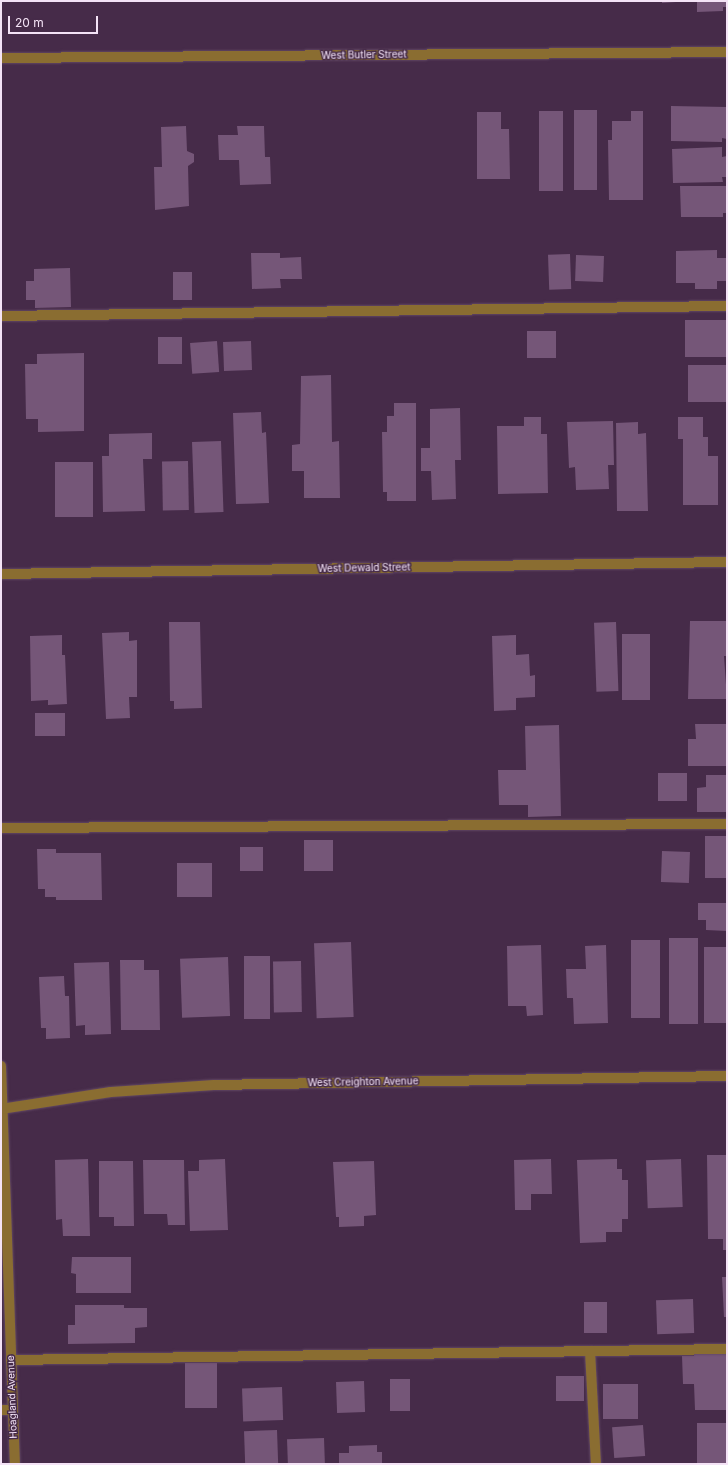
<!DOCTYPE html>
<style>
body{margin:0}
#map{position:relative;width:728px;height:1465px;overflow:hidden;background:#462b49;font-family:Inter,sans-serif}
div>[style]{position:absolute}
.building>*{inset:0;background:#755678;transform-origin:0 0}
.roads{filter:drop-shadow(0 0 1px #624865) drop-shadow(0 0 1px #624865)}
.lane>*{height:10px;margin:-5px;padding:0 5px;transform-origin:5px;border-radius:5px;background:#8a6d31}
.street>*{height:10px;margin:-5px;padding:0 5px;transform-origin:5px;border-radius:5px;background:#8a6d31}
span{translate:-50% -50%;white-space:nowrap;text-align:center;line-height:1.15;-webkit-text-stroke:3px #462b49;paint-order:stroke}
.street-label{font-size:10px;color:#f4e3f6}
.frame{position:absolute;inset:0;border:2px solid #f4e3f6;pointer-events:none}
.scale{position:absolute;left:8px;top:16px;width:90px;height:18px;box-sizing:border-box;border:2px solid #f4e3f6;border-top:0;padding-left:5px;font-size:12px;line-height:14px;white-space:nowrap;color:#f4e3f6;-webkit-text-stroke:3px #462b49;paint-order:stroke}
</style>
<div id="map">
<div class="building">
<div style="clip-path:polygon(662px 1px,676px 1px,676px 2px,662px 3px)"></div>
<div style="clip-path:polygon(697px 1px,727px 1px,727px 7px,723px 7px,723px 11px,697px 12px)"></div>
<div style="clip-path:polygon(671px 106px,727px 107px,727px 139px,722px 138px,722px 142px,671px 141px)"></div>
<div style="left:597px;top:110px;width:80px;height:23px;rotate:90deg"></div>
<div style="left:539px;top:111px;width:24px;height:80px"></div>
<div style="clip-path:polygon(631px 111px,643px 111px,643px 200px,609px 200px,608px 140px,612px 140px,612px 121px,631px 121px)"></div>
<div style="clip-path:polygon(477px 112px,501px 112px,501px 129px,509px 129px,510px 179px,477px 179px)"></div>
<div style="clip-path:polygon(186px 126px,187px 151px,194px 154px,194px 162px,188px 166px,189px 206px,155px 210px,154px 167px,162px 167px,161px 127px)"></div>
<div style="clip-path:polygon(237px 126px,264px 126px,265px 157px,270px 157px,271px 184px,240px 185px,239px 160px,219px 160px,218px 135px,238px 135px)"></div>
<div style="clip-path:polygon(722px 147px,722px 157px,727px 156px,727px 177px,722px 177px,723px 182px,673px 183px,672px 149px)"></div>
<div style="clip-path:polygon(680px 186px,727px 186px,727px 213px,723px 213px,723px 217px,681px 217px)"></div>
<div style="clip-path:polygon(717px 250px,717px 258px,727px 258px,727px 281px,717px 281px,717px 289px,695px 289px,695px 283px,676px 283px,676px 251px)"></div>
<div style="clip-path:polygon(251px 253px,280px 253px,280px 258px,301px 257px,302px 279px,280px 279px,281px 288px,252px 289px)"></div>
<div style="left:570px;top:254px;width:35px;height:22px;rotate:88deg"></div>
<div style="left:576px;top:255px;width:28px;height:26px;rotate:2deg"></div>
<div style="clip-path:polygon(70px 268px,71px 307px,35px 308px,35px 300px,26px 300px,26px 281px,34px 281px,34px 269px)"></div>
<div style="left:173px;top:272px;width:19px;height:28px"></div>
<div style="left:727px;top:320px;width:37px;height:42px;rotate:90deg"></div>
<div style="left:527px;top:331px;width:29px;height:27px"></div>
<div style="left:158px;top:337px;width:24px;height:27px"></div>
<div style="left:217px;top:341px;width:31px;height:27px;rotate:86deg"></div>
<div style="left:251px;top:341px;width:29px;height:28px;rotate:88deg"></div>
<div style="clip-path:polygon(84px 353px,84px 431px,38px 432px,38px 419px,26px 419px,25px 364px,37px 364px,37px 354px)"></div>
<div style="left:727px;top:365px;width:37px;height:39px;rotate:90deg"></div>
<div style="clip-path:polygon(331px 375px,332px 442px,339px 441px,340px 498px,304px 498px,304px 471px,292px 471px,292px 445px,300px 444px,301px 376px)"></div>
<div style="clip-path:polygon(394px 403px,416px 403px,416px 501px,387px 501px,387px 492px,383px 492px,382px 432px,387px 432px,387px 416px,394px 416px)"></div>
<div style="clip-path:polygon(460px 408px,461px 460px,455px 460px,456px 499px,432px 500px,431px 471px,421px 471px,421px 448px,430px 448px,430px 409px)"></div>
<div style="clip-path:polygon(261px 412px,262px 433px,266px 432px,269px 503px,236px 504px,233px 413px)"></div>
<div style="clip-path:polygon(524px 417px,541px 417px,541px 434px,547px 434px,548px 493px,498px 494px,497px 426px,524px 426px)"></div>
<div style="clip-path:polygon(678px 417px,703px 417px,703px 437px,708px 437px,708px 456px,718px 456px,718px 505px,683px 505px,683px 439px,678px 439px)"></div>
<div style="clip-path:polygon(613px 421px,614px 465px,608px 465px,609px 489px,576px 490px,575px 467px,569px 468px,567px 422px)"></div>
<div style="clip-path:polygon(638px 422px,638px 434px,646px 433px,648px 511px,617px 511px,616px 423px)"></div>
<div style="clip-path:polygon(152px 433px,152px 459px,143px 459px,145px 511px,103px 512px,102px 456px,109px 456px,109px 434px)"></div>
<div style="left:221px;top:441px;width:71px;height:29px;rotate:88deg"></div>
<div style="left:188px;top:461px;width:49px;height:26px;rotate:89deg"></div>
<div style="left:55px;top:462px;width:38px;height:55px"></div>
<div style="clip-path:polygon(690px 621px,727px 621px,727px 656px,724px 656px,727px 699px,688px 699px)"></div>
<div style="clip-path:polygon(169px 622px,200px 622px,202px 708px,174px 709px,174px 701px,170px 701px)"></div>
<div style="left:616px;top:622px;width:69px;height:22px;rotate:88deg"></div>
<div style="clip-path:polygon(129px 632px,129px 641px,137px 640px,137px 697px,129px 697px,130px 718px,106px 719px,102px 633px)"></div>
<div style="left:622px;top:634px;width:28px;height:66px"></div>
<div style="clip-path:polygon(62px 635px,62px 655px,65px 655px,67px 704px,48px 705px,48px 700px,31px 701px,30px 636px)"></div>
<div style="clip-path:polygon(516px 635px,516px 655px,529px 654px,530px 676px,535px 675px,535px 697px,516px 698px,516px 710px,494px 711px,492px 636px)"></div>
<div style="left:35px;top:713px;width:30px;height:23px"></div>
<div style="clip-path:polygon(695px 724px,727px 724px,727px 766px,688px 766px,688px 739px,696px 739px)"></div>
<div style="clip-path:polygon(559px 725px,561px 816px,528px 817px,528px 805px,499px 805px,498px 770px,526px 770px,525px 726px)"></div>
<div style="left:658px;top:773px;width:29px;height:28px"></div>
<div style="clip-path:polygon(706px 775px,727px 775px,727px 812px,697px 812px,697px 788px,706px 787px)"></div>
<div style="left:705px;top:836px;width:22px;height:42px"></div>
<div style="left:304px;top:840px;width:29px;height:31px"></div>
<div style="left:240px;top:847px;width:23px;height:24px"></div>
<div style="clip-path:polygon(37px 849px,56px 849px,56px 853px,101px 853px,102px 900px,56px 900px,56px 897px,45px 897px,45px 889px,38px 889px)"></div>
<div style="left:662px;top:851px;width:28px;height:31px;rotate:2deg"></div>
<div style="left:177px;top:863px;width:35px;height:34px"></div>
<div style="clip-path:polygon(698px 903px,727px 903px,727px 931px,706px 930px,706px 920px,698px 920px)"></div>
<div style="left:698px;top:938px;width:86px;height:29px;rotate:90deg"></div>
<div style="left:631px;top:940px;width:29px;height:78px"></div>
<div style="left:351px;top:942px;width:75px;height:37px;rotate:88deg"></div>
<div style="clip-path:polygon(541px 945px,543px 1015px,527px 1016px,526px 1006px,508px 1006px,507px 946px)"></div>
<div style="clip-path:polygon(606px 945px,608px 1023px,574px 1024px,573px 998px,567px 998px,566px 969px,586px 969px,585px 946px)"></div>
<div style="left:704px;top:947px;width:23px;height:76px"></div>
<div style="left:244px;top:956px;width:26px;height:63px"></div>
<div style="left:228px;top:957px;width:59px;height:48px;rotate:88deg"></div>
<div style="clip-path:polygon(120px 960px,144px 960px,144px 970px,159px 970px,160px 1030px,121px 1030px)"></div>
<div style="left:301px;top:961px;width:51px;height:28px;rotate:89deg"></div>
<div style="clip-path:polygon(109px 962px,111px 1034px,85px 1035px,85px 1025px,76px 1026px,74px 963px)"></div>
<div style="clip-path:polygon(64px 976px,65px 996px,69px 996px,70px 1038px,46px 1039px,46px 1028px,41px 1028px,39px 977px)"></div>
<div style="clip-path:polygon(707px 1155px,727px 1155px,727px 1250px,723px 1250px,723px 1239px,708px 1239px)"></div>
<div style="clip-path:polygon(88px 1159px,90px 1236px,63px 1236px,62px 1219px,56px 1220px,55px 1160px)"></div>
<div style="clip-path:polygon(225px 1159px,228px 1230px,190px 1231px,188px 1171px,199px 1171px,199px 1160px)"></div>
<div style="clip-path:polygon(551px 1159px,552px 1194px,531px 1194px,531px 1210px,515px 1210px,514px 1160px)"></div>
<div style="clip-path:polygon(617px 1159px,617px 1169px,622px 1169px,622px 1180px,628px 1180px,628px 1219px,622px 1219px,622px 1232px,606px 1232px,606px 1242px,580px 1243px,577px 1160px)"></div>
<div style="left:681px;top:1159px;width:48px;height:35px;rotate:88deg"></div>
<div style="clip-path:polygon(143px 1160px,184px 1160px,185px 1225px,168px 1225px,167px 1214px,144px 1214px)"></div>
<div style="clip-path:polygon(99px 1161px,133px 1161px,134px 1226px,114px 1226px,114px 1217px,99px 1217px)"></div>
<div style="clip-path:polygon(374px 1161px,376px 1215px,364px 1216px,364px 1226px,339px 1227px,339px 1217px,336px 1217px,333px 1162px)"></div>
<div style="clip-path:polygon(72px 1257px,131px 1257px,131px 1293px,76px 1293px,76px 1274px,71px 1273px)"></div>
<div style="clip-path:polygon(722px 1277px,727px 1277px,727px 1317px,724px 1317px)"></div>
<div style="left:693px;top:1299px;width:34px;height:37px;rotate:88deg"></div>
<div style="left:584px;top:1302px;width:23px;height:31px"></div>
<div style="clip-path:polygon(75px 1305px,124px 1305px,124px 1308px,147px 1308px,147px 1327px,135px 1328px,135px 1343px,68px 1344px,68px 1325px,75px 1325px)"></div>
<div style="clip-path:polygon(694px 1353px,727px 1353px,727px 1410px,695px 1410px,694px 1384px,683px 1384px,682px 1356px,694px 1356px)"></div>
<div style="left:217px;top:1363px;width:45px;height:32px;rotate:90deg"></div>
<div style="left:556px;top:1376px;width:28px;height:25px"></div>
<div style="left:390px;top:1379px;width:20px;height:32px"></div>
<div style="left:364px;top:1381px;width:31px;height:28px;rotate:88deg"></div>
<div style="left:603px;top:1384px;width:35px;height:35px"></div>
<div style="left:282px;top:1387px;width:33px;height:40px;rotate:88deg"></div>
<div style="left:697px;top:1423px;width:30px;height:41px"></div>
<div style="left:643px;top:1425px;width:31px;height:31px;rotate:86deg"></div>
<div style="left:277px;top:1430px;width:34px;height:33px;rotate:88deg"></div>
<div style="left:324px;top:1438px;width:26px;height:37px;rotate:88deg"></div>
<div style="clip-path:polygon(377px 1445px,377px 1452px,382px 1452px,382px 1464px,339px 1464px,339px 1453px,349px 1453px,349px 1446px)"></div>
</div>
<div class="roads">
<div class="lane">
<div style="left:1px;top:316px;width:726px;rotate:-0.79deg"></div>
<div style="left:1px;top:828px;width:726px;rotate:-0.32deg"></div>
<div style="left:590px;top:1351px;width:113px;rotate:87deg"></div>
<div style="left:11px;top:1360px;width:716px;rotate:-0.88deg"></div>
<div style="left:1px;top:1410px;width:12px"></div>
</div>
<div class="street">
<div style="left:1px;top:58px;width:726px;rotate:-0.47deg"></div>
<div style="left:1px;top:574px;width:726px;rotate:-0.95deg"></div>
<div style="left:1px;top:1066px;width:398px;rotate:88deg"></div>
<div style="left:1px;top:1109px;width:111px;rotate:-8.8deg"></div>
<div style="left:111px;top:1092px;width:103px;rotate:-3.9deg"></div>
<div style="left:214px;top:1085px;width:513px;rotate:-1.01deg"></div>
</div>
</div>
<div class="street-label">
<span style="left:364px;top:55px;rotate:-1deg">West Butler Street</span>
<span style="left:364px;top:568px;rotate:-1deg">West Dewald Street</span>
<span style="left:363px;top:1082px;rotate:-1deg">West Creighton Avenue</span>
<span style="left:12px;top:1397px;rotate:-92deg">Hoagland Avenue</span>
</div>
<div class="frame"></div>
<div class="scale">20 m</div>
</div>
